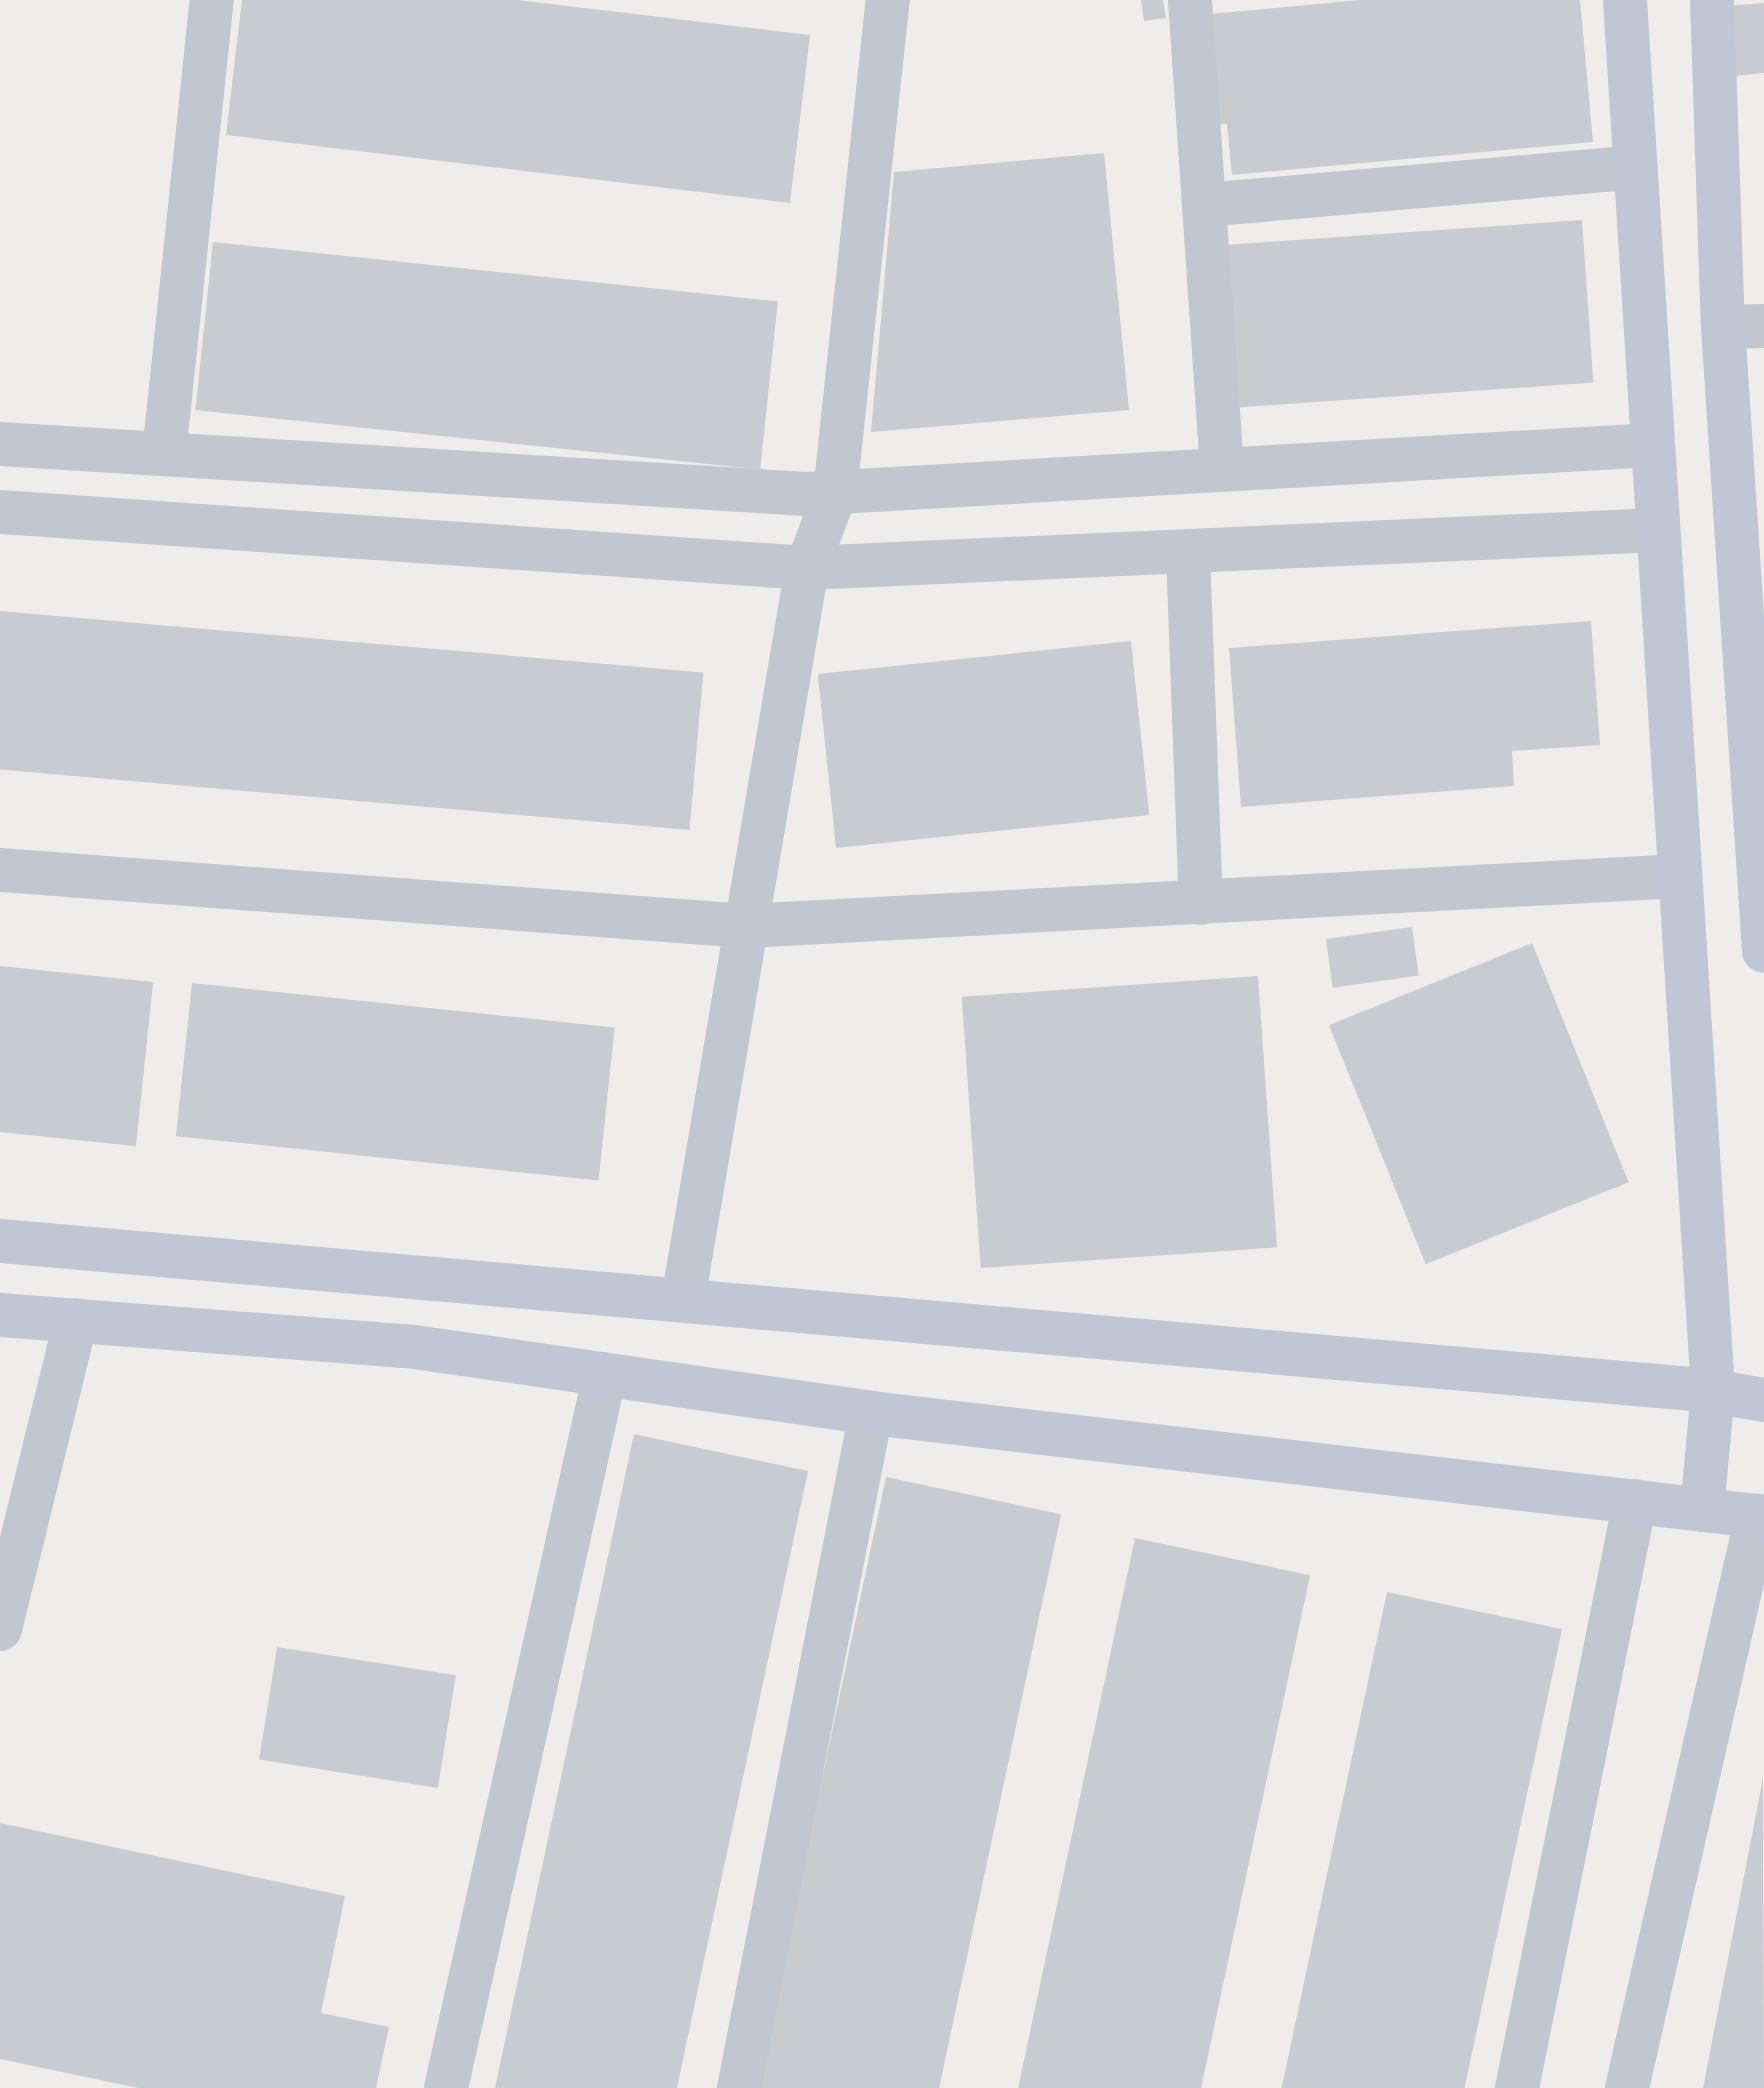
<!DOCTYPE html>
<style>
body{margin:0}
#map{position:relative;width:1764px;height:2088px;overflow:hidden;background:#efedec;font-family:"Alegreya Sans",sans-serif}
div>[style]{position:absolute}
.building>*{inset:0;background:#cacbd1;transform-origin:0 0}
.street>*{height:44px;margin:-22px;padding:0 22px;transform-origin:22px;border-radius:22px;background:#c1c6d1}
.secondary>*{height:44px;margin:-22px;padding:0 22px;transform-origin:22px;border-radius:22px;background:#c0c6d4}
span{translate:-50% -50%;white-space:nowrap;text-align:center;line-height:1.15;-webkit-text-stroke:6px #fff;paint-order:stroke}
</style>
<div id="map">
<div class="building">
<div style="clip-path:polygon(242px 0,518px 0,810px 35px,790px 203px,226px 135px)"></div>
<div style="clip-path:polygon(1141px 0,1163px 0,1166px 18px,1144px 21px)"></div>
<div style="clip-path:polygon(1360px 0,1580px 0,1593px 142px,1232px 175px,1227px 124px,1220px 124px,1210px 14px)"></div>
<div style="clip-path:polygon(1764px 3px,1764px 73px,1734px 76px,1727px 6px)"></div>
<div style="clip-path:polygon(1104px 153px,1129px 410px,871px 432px,894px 172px)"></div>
<div style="left:1582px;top:220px;width:163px;height:363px;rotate:86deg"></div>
<div style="left:213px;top:242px;width:568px;height:169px;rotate:6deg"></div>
<div style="left:0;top:611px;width:706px;height:158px;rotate:5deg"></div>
<div style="clip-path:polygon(1591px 621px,1600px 745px,1512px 751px,1514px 786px,1241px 807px,1229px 648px)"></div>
<div style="left:1131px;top:641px;width:175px;height:315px;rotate:84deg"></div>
<div style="left:1412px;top:927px;width:49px;height:87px;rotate:82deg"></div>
<div style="left:1532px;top:943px;width:258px;height:219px;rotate:68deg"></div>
<div style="left:0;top:966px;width:154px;height:165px;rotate:6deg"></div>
<div style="left:1258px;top:976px;width:272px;height:297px;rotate:86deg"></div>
<div style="left:192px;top:983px;width:425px;height:154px;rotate:6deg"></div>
<div style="left:634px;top:1434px;width:178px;height:669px;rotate:12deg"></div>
<div style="left:886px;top:1477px;width:179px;height:625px;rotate:12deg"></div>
<div style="left:1135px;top:1538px;width:179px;height:562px;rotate:12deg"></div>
<div style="left:1387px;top:1592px;width:179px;height:507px;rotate:12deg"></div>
<div style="left:277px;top:1647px;width:181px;height:114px;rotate:9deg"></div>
<div style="clip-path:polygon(1763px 1778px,1764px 2088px,1703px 2088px)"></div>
<div style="clip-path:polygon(0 1823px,345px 1896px,321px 2013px,389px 2027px,376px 2088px,138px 2088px,0 2059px)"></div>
</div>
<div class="street">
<div style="left:1190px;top:0;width:471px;rotate:86.1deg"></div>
<div style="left:1204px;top:205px;width:433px;rotate:-5deg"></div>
<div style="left:1723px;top:327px;width:41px;rotate:-1.4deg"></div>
<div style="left:0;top:444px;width:807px;rotate:3.55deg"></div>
<div style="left:805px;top:494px;width:849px;rotate:-3.31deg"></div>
<div style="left:164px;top:454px;width:457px;rotate:-84deg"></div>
<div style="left:0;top:512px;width:809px;rotate:3.97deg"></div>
<div style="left:807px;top:568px;width:852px;rotate:-2.56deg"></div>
<div style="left:1188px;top:553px;width:350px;rotate:87.9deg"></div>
<div style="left:0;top:870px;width:748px;rotate:4.29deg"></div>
<div style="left:746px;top:926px;width:935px;rotate:-3.06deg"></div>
<div style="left:683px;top:1300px;width:742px;rotate:-80.39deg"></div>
<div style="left:807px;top:568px;width:80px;rotate:-69.5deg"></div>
<div style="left:835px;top:493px;width:496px;rotate:-83.9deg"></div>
<div style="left:0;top:1629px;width:318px;rotate:-76.2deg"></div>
<div style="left:446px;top:2088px;width:731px;rotate:-77.45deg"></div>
<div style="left:739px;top:2088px;width:688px;rotate:-78.94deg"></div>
<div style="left:1517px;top:2088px;width:599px;rotate:-78.63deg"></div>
<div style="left:1627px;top:2088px;width:587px;rotate:-77.2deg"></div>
</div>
<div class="secondary">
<div style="left:1625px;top:0;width:1394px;rotate:86.38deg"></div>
<div style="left:1713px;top:1391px;width:119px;rotate:95.3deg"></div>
<div style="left:1712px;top:0;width:327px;rotate:88.1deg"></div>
<div style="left:1723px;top:327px;width:625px;rotate:86.24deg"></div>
<div style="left:0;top:1241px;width:1720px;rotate:5deg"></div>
<div style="left:1713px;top:1391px;width:52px;rotate:10deg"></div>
<div style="left:0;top:1315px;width:415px;rotate:4.4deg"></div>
<div style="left:414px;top:1347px;width:462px;rotate:8.2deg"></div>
<div style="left:871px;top:1413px;width:899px;rotate:6.64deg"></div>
</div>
</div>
